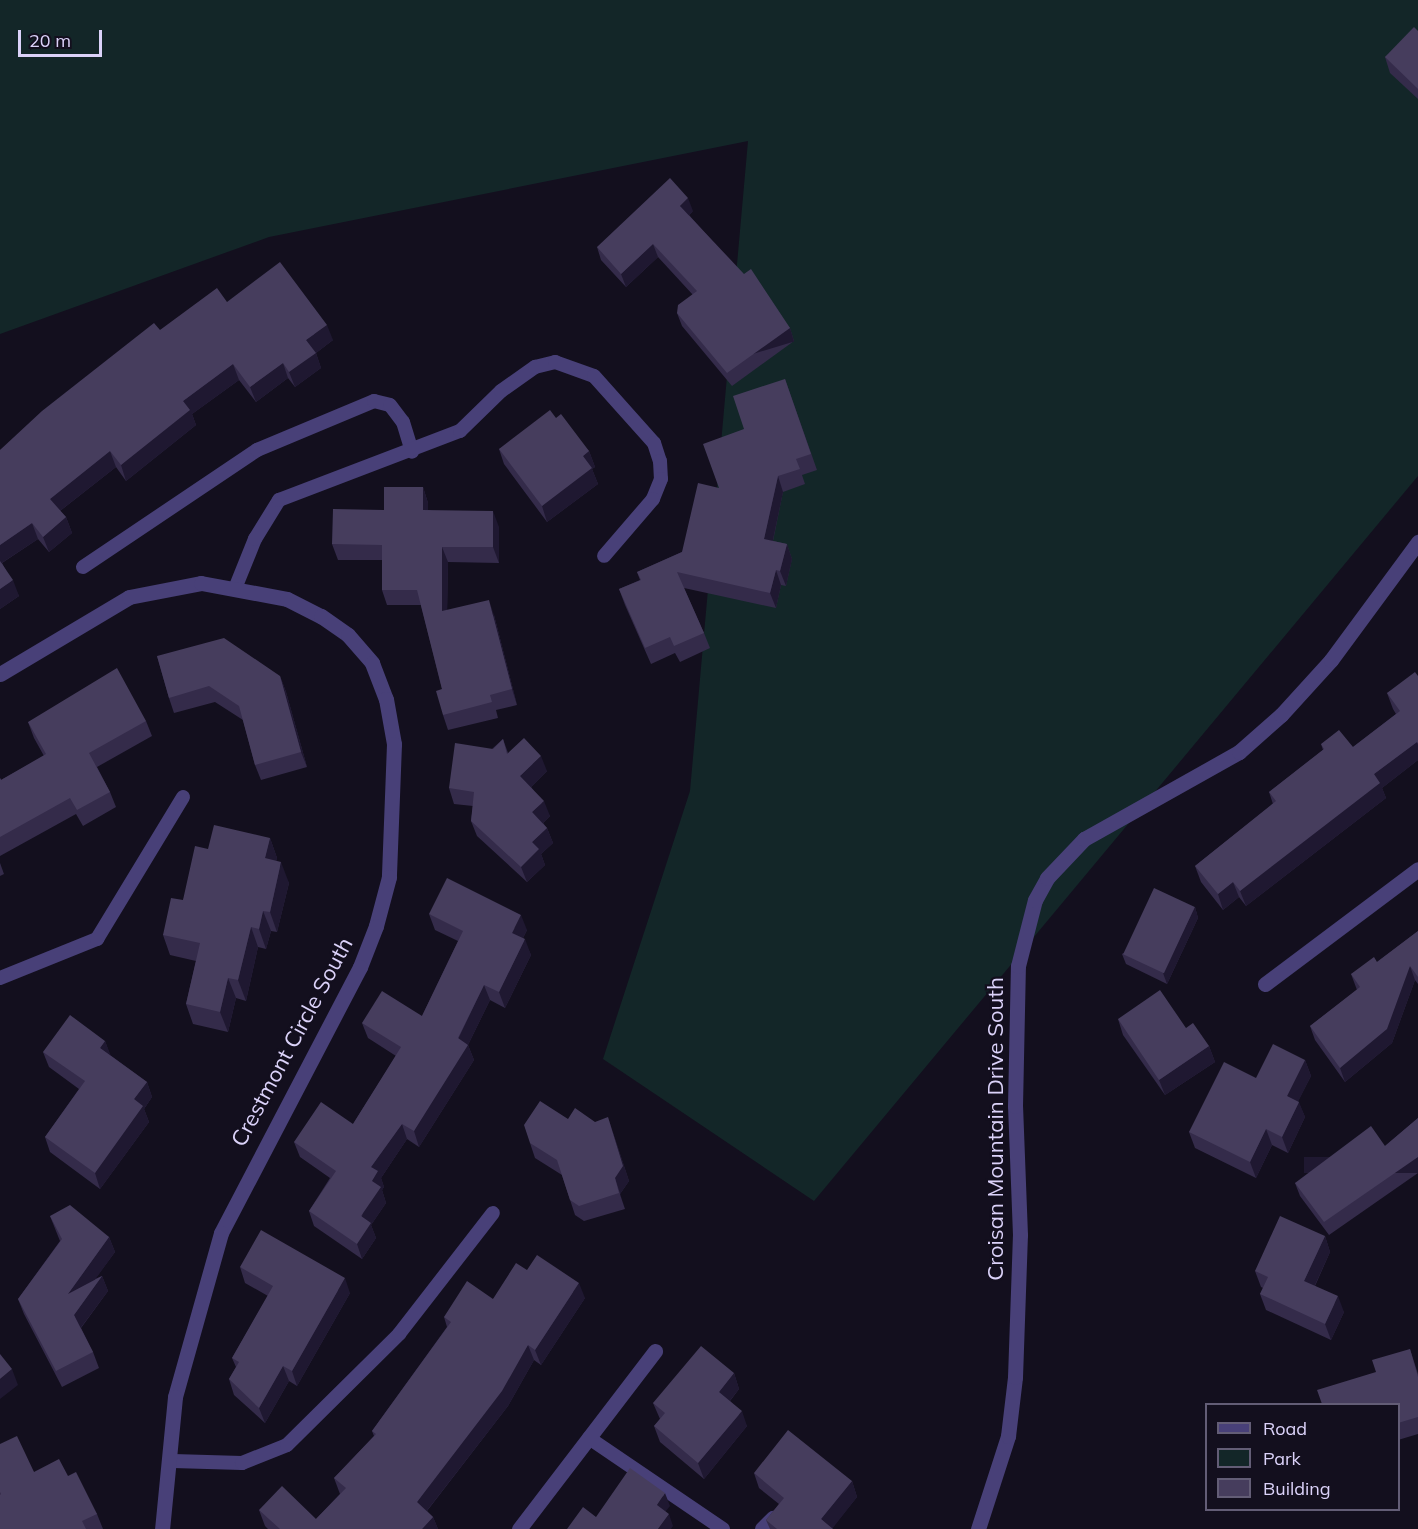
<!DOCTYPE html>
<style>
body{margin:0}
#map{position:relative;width:1418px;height:1529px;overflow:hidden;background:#130f1e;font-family:Mulish,sans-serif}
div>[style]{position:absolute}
.green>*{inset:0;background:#132628}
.lane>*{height:14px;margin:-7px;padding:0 7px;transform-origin:7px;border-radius:7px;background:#484078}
.street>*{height:15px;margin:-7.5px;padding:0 7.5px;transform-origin:7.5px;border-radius:7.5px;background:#484078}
.wall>*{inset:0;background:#342b4a}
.shaded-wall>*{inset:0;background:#1f1831;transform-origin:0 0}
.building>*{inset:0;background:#463d5d;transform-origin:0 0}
span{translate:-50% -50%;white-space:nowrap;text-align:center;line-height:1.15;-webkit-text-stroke:4.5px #130f1e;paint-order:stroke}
.street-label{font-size:22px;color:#dbd2f9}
.legend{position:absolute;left:1205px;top:1403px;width:195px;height:108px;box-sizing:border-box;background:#130f1e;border:2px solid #635d76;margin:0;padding:8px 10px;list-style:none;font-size:18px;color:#dbd2f9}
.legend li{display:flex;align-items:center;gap:12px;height:30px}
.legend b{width:30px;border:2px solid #635d76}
.scale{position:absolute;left:18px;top:30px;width:84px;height:27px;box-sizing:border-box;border:3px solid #dbd2f9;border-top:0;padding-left:8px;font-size:18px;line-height:21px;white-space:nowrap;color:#dbd2f9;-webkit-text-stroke:4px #130f1e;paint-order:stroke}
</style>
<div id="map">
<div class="green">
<div style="clip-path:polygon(0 0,1418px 0,1418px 476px,814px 1201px,603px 1059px,690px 791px,748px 141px,269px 237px,0 334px)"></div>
</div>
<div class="lane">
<div style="left:83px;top:567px;width:210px;rotate:-33.9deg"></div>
<div style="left:257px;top:450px;width:127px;rotate:-22.7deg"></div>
<div style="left:374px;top:401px;width:16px;rotate:14deg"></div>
<div style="left:390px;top:405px;width:21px;rotate:53deg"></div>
<div style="left:403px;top:422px;width:31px;rotate:73deg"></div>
<div style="left:236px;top:586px;width:51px;rotate:-68deg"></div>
<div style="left:255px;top:539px;width:46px;rotate:-58.4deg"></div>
<div style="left:279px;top:500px;width:194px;rotate:-20.9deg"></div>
<div style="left:460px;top:431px;width:57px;rotate:-44.3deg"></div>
<div style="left:501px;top:391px;width:42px;rotate:-35.2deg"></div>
<div style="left:535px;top:367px;width:21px;rotate:-14deg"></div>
<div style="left:555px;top:362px;width:41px;rotate:19.7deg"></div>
<div style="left:594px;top:376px;width:90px;rotate:48.2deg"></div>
<div style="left:654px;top:443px;width:19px;rotate:72deg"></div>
<div style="left:660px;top:461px;width:18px;rotate:87deg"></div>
<div style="left:661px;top:479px;width:22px;rotate:112deg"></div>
<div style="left:653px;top:499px;width:75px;rotate:130.7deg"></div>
<div style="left:0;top:978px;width:105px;rotate:-21.9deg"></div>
<div style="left:97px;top:939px;width:166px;rotate:-58.8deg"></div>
<div style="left:589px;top:1438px;width:162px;rotate:34.2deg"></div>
<div style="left:173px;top:1461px;width:69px;rotate:1.7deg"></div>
<div style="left:242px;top:1463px;width:48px;rotate:-21.8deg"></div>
<div style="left:287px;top:1445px;width:158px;rotate:-44.7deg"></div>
<div style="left:399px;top:1334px;width:153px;rotate:-52.2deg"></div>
<div style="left:762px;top:1529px;width:16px;rotate:-45deg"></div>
</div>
<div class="street">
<div style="left:0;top:674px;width:150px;rotate:-30.8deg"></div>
<div style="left:129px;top:597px;width:73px;rotate:-11deg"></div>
<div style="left:201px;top:583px;width:87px;rotate:10.5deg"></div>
<div style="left:287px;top:599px;width:38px;rotate:27deg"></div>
<div style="left:321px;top:616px;width:33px;rotate:35deg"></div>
<div style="left:348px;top:635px;width:37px;rotate:49deg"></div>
<div style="left:372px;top:663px;width:39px;rotate:69deg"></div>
<div style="left:386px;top:699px;width:46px;rotate:79.9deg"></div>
<div style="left:394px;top:744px;width:133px;rotate:92.2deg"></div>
<div style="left:389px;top:877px;width:51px;rotate:104.9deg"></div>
<div style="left:376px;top:926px;width:44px;rotate:111.3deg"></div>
<div style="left:360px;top:967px;width:300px;rotate:117.6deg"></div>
<div style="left:221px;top:1233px;width:170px;rotate:105.7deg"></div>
<div style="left:175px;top:1397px;width:133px;rotate:95.6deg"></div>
<div style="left:1265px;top:984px;width:191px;rotate:-36.9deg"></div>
<div style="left:519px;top:1529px;width:224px;rotate:-52.6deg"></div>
<div style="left:978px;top:1529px;width:98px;rotate:-72.1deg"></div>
<div style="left:1008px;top:1436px;width:59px;rotate:-83.2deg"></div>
<div style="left:1015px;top:1377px;width:142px;rotate:-88deg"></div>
<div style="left:1020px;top:1235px;width:129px;rotate:-92.2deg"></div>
<div style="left:1015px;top:1106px;width:140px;rotate:-88.8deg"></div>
<div style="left:1018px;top:966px;width:68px;rotate:-75.6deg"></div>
<div style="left:1035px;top:900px;width:25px;rotate:-61deg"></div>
<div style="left:1047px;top:878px;width:54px;rotate:-46.5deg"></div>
<div style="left:1084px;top:839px;width:178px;rotate:-29.3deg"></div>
<div style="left:1239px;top:752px;width:56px;rotate:-41.4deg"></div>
<div style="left:1281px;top:715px;width:74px;rotate:-47.7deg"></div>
<div style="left:1331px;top:660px;width:147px;rotate:-53.6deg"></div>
</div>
<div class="wall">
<div style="clip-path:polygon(1418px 31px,1418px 99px,1390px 73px,1385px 57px)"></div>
<div style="clip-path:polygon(693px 211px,689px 215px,790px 328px,794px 341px,732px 386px,682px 326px,677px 313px,693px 295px,658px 257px,626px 287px,601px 260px,597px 247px)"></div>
<div style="clip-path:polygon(227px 302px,333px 340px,316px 353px,321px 368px,295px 387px,288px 378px,256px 402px,239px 380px,192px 414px,196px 425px,126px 481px,116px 467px,60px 511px,66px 517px,72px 533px,49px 552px,38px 539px,2px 563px,19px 596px,0 609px,0 450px,160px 330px)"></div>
<div style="clip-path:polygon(785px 379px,817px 470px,802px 475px,805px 484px,783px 492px,773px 541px,787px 544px,792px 559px,786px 586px,781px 585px,776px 608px,684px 588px,704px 633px,710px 648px,680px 662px,675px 653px,651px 664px,625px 605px,619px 589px,640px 580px,637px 572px,682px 552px,719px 488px,744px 429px)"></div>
<div style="clip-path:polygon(556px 418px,589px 451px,595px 467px,592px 469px,598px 484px,547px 522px,504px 464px,499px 449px)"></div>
<div style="clip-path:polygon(423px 487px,428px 503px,428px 510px,499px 527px,499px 563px,448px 562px,447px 610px,494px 615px,517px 705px,496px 710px,498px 718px,448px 730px,443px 715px,442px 689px,421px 605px,387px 605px,382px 590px,382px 560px,338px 560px,332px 544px,384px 510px)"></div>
<div style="clip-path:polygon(157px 656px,280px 676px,286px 692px,307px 767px,261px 780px,255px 765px,243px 720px,215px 702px,174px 713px,169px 698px)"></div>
<div style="clip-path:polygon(1418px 676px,1418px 760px,1382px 788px,1386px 798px,1246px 906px,1239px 897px,1223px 910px,1201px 882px,1195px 866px,1273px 804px,1269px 792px,1323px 750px,1321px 744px,1353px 747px,1396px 714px,1393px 709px,1387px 693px)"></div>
<div style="clip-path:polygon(146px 721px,152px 736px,97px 767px,110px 792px,116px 807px,83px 826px,76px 814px,0 856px,0 778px,1px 780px,44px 756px,34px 738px,28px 722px)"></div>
<div style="clip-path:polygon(503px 739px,508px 753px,547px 771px,531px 787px,550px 816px,543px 823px,547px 828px,553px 843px,541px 854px,545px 865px,527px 882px,477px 836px,471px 821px,473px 806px,454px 804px,449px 788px)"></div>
<div style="clip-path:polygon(270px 838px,277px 858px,276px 861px,289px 883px,277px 932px,271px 931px,266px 949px,258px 947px,246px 1001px,236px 998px,228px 1032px,193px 1024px,186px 1004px,196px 961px,170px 955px,163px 935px,183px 900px,208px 849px)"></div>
<div style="clip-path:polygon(0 863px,4px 874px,0 876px)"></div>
<div style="clip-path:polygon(1195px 907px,1198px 918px,1167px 984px,1126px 964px,1122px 954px)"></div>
<div style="clip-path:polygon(429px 914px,527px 930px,523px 938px,531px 955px,505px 1008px,490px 1000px,468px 1045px,474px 1060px,419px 1147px,407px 1139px,381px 1178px,384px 1187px,382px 1190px,386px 1203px,371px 1225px,376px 1238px,362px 1259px,314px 1226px,309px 1211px,330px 1178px,300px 1157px,294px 1142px,353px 1124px,396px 1056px,368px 1038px,362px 1023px,422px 1016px,458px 941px,435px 930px)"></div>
<div style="clip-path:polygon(1418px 931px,1418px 984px,1415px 980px,1392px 1043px,1345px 1082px,1315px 1040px,1310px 1026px,1357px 990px,1351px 974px,1377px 962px)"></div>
<div style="clip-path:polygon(1118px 1019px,1209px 1046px,1215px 1062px,1165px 1095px,1123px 1035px)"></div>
<div style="clip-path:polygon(105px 1041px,110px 1055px,147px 1082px,152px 1097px,144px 1109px,149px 1122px,100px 1189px,50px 1152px,45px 1137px,79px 1089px,49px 1067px,43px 1052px)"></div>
<div style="clip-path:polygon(1305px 1060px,1311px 1076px,1298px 1101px,1305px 1117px,1288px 1153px,1272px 1145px,1256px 1178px,1195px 1148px,1189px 1132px,1256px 1078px)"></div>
<div style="clip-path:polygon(1418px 1118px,1418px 1173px,1329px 1235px,1300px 1196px,1295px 1183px,1385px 1146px)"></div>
<div style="clip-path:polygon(568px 1119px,595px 1122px,613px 1133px,629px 1181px,620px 1194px,625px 1209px,584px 1221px,575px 1215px,562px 1175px,535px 1158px,530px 1143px)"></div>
<div style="clip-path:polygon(50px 1216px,109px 1237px,115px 1252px,95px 1279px,102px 1276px,108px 1291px,81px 1328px,93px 1352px,99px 1368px,62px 1387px,24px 1314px,18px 1299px,60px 1241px)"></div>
<div style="clip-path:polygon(1325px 1236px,1330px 1252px,1315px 1286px,1344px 1312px,1331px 1340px,1266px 1310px,1260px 1294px,1263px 1288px,1261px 1287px,1255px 1271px)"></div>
<div style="clip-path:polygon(240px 1267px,350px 1293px,297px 1386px,289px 1381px,265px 1423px,234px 1395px,229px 1379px,236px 1367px,232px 1358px,268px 1296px,245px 1283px)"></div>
<div style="clip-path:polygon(527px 1270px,585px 1298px,541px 1365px,534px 1360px,508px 1406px,427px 1511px,433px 1517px,438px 1529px,268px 1529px,265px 1526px,259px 1510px,316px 1519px,340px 1494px,334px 1478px,374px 1436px,372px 1431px,447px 1327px,444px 1317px,493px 1299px)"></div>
<div style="clip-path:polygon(1410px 1349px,1418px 1374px,1418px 1434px,1398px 1440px,1398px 1404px,1376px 1372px)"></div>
<div style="clip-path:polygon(734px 1373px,739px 1389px,730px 1401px,747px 1426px,704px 1479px,660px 1442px,654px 1426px,660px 1419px,653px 1403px)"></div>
<div style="clip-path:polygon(0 1444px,34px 1472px,68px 1476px,97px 1514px,103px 1529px,0 1529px)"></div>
<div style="clip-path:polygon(754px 1473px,852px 1481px,857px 1497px,832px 1528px,833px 1529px,770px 1529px,766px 1520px,779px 1504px,759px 1488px)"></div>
</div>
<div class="shaded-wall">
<div style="clip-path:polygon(688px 198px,693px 211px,685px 219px,680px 206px)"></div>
<div style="clip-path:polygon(653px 244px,658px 257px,626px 287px,621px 274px)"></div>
<div style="clip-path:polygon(327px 325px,333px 340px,316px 353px,321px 368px,295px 387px,289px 372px,306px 340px)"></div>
<div style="left:790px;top:328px;width:14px;height:77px;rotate:73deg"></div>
<div style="clip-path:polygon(283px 363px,288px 378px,256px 402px,250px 387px)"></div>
<div style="clip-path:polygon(233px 364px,239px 380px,192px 414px,196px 425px,126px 481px,121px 465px,183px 401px)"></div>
<div style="clip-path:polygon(110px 451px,116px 467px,56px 514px,50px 499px)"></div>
<div style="clip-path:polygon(589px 451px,595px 467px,592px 469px,598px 484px,547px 522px,542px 506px,583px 456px)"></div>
<div style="clip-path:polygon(778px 476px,783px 492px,770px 554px,764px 539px)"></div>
<div style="clip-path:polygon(423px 487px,428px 503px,428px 526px,423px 510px)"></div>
<div style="clip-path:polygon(493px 511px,499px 527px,499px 563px,493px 547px)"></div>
<div style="clip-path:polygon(66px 517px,72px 533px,49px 552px,43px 537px)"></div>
<div style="clip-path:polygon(32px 523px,38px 539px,0 564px,0 545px)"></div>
<div style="clip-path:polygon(787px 544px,792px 559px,786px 586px,780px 571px)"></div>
<div style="clip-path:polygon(442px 547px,448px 562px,447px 627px,442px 611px)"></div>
<div style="clip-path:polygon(776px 570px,781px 585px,776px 608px,770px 593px)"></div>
<div style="clip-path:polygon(13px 580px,19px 596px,0 609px,0 589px)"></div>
<div style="clip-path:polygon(489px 600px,494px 615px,517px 705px,512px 689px)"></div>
<div style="clip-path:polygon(280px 676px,286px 692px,307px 767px,301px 752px)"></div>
<div style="clip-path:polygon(1417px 742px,1418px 745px,1418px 760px,1382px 788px,1386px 798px,1246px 906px,1240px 891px,1374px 774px)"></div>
<div style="clip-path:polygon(541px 756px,547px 771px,526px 792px,520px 776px)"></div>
<div style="clip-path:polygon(544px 801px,550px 816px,538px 828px,532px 812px)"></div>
<div style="clip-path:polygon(547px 828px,553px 843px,541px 854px,545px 865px,527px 882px,521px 867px,532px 842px)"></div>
<div style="clip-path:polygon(270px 838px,277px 858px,273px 879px,265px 858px)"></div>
<div style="clip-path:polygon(281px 862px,289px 883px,277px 932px,270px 912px)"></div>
<div style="clip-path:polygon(1233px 882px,1239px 897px,1223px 910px,1218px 894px)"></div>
<div style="clip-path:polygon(1195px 907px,1198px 918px,1167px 984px,1163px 973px)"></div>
<div style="clip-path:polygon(263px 911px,271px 931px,266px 949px,259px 929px)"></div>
<div style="clip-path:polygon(521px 915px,527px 930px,518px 948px,512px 933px)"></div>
<div style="clip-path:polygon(251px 927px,258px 947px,246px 1001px,238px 980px)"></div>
<div style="clip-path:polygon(525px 939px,531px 955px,505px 1008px,499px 992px)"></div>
<div style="clip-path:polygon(1410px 966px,1415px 980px,1392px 1043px,1345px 1082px,1340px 1068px)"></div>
<div style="clip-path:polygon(228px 978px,236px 998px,228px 1032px,220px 1012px)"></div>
<div style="clip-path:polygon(484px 985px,490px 1000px,467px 1047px,468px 1045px,474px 1060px,419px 1147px,414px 1131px)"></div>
<div style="clip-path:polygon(105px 1041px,111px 1056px,100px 1048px)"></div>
<div style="clip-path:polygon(1209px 1046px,1215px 1062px,1165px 1095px,1159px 1080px)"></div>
<div style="clip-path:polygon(1305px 1060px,1311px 1076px,1293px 1112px,1287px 1096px)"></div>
<div style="clip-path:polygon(147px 1082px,152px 1097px,144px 1109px,149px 1122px,100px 1189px,95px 1173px,134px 1099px)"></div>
<div style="clip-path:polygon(1299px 1102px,1305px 1117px,1288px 1153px,1282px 1137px)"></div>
<div style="clip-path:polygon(608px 1117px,629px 1181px,620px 1194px,625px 1209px,615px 1178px)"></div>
<div style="clip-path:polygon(402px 1124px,407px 1139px,381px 1178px,384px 1187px,382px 1190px,386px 1203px,371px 1225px,376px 1238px,362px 1259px,357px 1244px,371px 1167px)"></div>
<div style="clip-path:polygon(1266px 1129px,1272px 1145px,1256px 1178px,1250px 1162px)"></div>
<div style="left:1418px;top:1157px;width:16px;height:114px;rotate:90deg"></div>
<div style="clip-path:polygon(1325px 1236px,1330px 1252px,1310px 1296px,1304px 1281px)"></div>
<div style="clip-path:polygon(109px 1237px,115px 1252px,73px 1310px,68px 1294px)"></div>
<div style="clip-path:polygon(102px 1276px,108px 1291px,79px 1330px,74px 1315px)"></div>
<div style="clip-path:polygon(345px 1278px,350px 1293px,297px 1386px,292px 1371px)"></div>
<div style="clip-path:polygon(579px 1283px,585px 1298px,541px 1365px,535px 1350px)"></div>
<div style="clip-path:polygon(1338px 1296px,1344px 1312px,1331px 1340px,1325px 1324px)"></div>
<div style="clip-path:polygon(528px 1345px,534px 1360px,508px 1406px,422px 1517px,417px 1502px)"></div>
<div style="clip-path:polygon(283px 1366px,289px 1381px,265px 1423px,259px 1408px)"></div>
<div style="clip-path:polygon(12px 1369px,18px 1385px,0 1399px,0 1379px)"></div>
<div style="clip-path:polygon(734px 1373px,739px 1389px,725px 1407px,719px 1392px)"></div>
<div style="clip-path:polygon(742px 1411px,747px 1426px,704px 1479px,698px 1463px)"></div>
<div style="clip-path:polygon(852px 1481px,857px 1497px,832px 1529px,821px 1519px)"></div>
<div style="clip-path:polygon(665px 1493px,670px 1506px,661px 1517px,657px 1505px)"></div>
<div style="clip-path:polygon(669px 1514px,673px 1526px,671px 1529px,658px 1529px)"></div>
<div style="clip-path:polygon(433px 1517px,438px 1529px,422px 1529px)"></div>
</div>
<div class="building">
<div style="clip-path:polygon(1414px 27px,1418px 31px,1418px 89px,1385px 57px)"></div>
<div style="clip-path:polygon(670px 178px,688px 198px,680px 206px,744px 274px,751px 269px,790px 328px,727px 373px,677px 313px,678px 305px,697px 291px,653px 244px,621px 274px,597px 247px)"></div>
<div style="clip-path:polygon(280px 262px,327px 325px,306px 340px,316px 353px,289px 372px,283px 363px,250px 387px,233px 364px,183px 401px,190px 410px,121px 465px,110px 451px,50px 499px,66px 517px,43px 537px,32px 523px,0 545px,0 450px,42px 411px,154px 323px,160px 330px,217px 288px,227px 302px)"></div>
<div style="clip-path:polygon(785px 379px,811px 454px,796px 459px,800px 469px,778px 476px,764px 539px,787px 544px,780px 571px,776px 570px,770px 593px,677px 572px,704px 633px,674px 646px,670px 637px,645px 648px,619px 589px,641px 580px,637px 572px,682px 552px,698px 483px,719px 488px,703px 444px,744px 429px,733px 396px)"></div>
<div style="clip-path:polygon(550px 410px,556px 418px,561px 414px,589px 451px,583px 456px,592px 468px,542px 506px,499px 449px)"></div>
<div style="clip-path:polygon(384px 487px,423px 487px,423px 510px,493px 511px,493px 547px,442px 547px,442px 611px,489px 600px,512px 689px,490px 695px,492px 702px,443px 715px,436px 691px,442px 689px,417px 590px,382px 590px,382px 545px,332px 544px,333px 509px,384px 510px)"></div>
<div style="clip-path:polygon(0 561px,13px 580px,0 589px)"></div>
<div style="clip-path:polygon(224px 638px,280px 676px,301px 752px,255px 765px,239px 706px,209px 686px,169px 698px,157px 656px)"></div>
<div style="clip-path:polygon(117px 668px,146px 721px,89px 753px,110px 792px,77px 810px,70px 798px,0 837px,0 778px,1px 780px,46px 754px,28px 722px)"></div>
<div style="clip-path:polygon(1415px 672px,1418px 676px,1418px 743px,1417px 742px,1374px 774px,1380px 783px,1240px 891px,1233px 882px,1218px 894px,1195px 866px,1276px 801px,1269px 792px,1324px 749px,1321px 744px,1339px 730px,1353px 747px,1400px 711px,1387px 693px)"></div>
<div style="clip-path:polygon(524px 738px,541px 756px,520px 776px,544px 801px,532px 812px,547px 828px,532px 842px,539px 849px,521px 867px,471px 821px,474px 792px,449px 788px,455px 743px,493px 749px,503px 739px,507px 754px)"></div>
<div style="clip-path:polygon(214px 825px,270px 838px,265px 858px,281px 862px,270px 912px,263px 911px,259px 929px,251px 927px,238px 980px,228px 978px,220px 1012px,186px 1004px,200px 943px,163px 935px,171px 898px,183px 900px,195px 846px,208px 849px)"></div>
<div style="clip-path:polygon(447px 878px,521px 915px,512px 933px,525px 939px,499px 992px,484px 985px,458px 1038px,468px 1045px,414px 1131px,402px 1124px,371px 1167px,378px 1171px,372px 1181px,381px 1187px,361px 1216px,371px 1223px,357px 1244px,309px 1211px,336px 1171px,294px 1142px,321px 1102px,353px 1124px,401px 1047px,362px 1023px,382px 991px,422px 1016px,463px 931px,429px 914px)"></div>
<div style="left:1154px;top:888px;width:45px;height:73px;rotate:25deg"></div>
<div style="clip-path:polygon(1418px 931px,1418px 977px,1410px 966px,1387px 1029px,1340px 1068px,1310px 1026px,1360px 987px,1351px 974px,1374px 957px,1377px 962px)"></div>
<div style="clip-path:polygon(1160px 990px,1186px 1028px,1193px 1023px,1209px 1046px,1159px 1080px,1118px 1019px)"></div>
<div style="clip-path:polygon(70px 1015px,105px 1041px,100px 1048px,147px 1082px,134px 1099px,143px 1106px,95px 1173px,45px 1137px,85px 1081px,43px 1052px)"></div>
<div style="clip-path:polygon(1273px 1044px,1305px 1060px,1287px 1096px,1299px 1102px,1282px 1137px,1266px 1129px,1250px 1162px,1189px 1132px,1224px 1062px,1256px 1078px)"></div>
<div style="clip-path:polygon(540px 1101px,568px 1119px,575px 1108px,595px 1122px,608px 1117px,623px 1166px,615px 1178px,619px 1193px,579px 1206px,570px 1200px,557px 1160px,530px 1143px,524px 1125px)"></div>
<div style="clip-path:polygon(1418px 1118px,1418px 1157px,1324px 1222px,1295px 1183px,1371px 1126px,1385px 1146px)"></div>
<div style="clip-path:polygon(70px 1205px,109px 1237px,68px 1294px,102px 1276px,74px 1315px,93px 1352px,56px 1371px,18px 1299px,62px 1239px,50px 1216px)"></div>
<div style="clip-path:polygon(1280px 1216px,1325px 1236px,1304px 1281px,1338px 1296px,1325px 1324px,1260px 1294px,1268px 1277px,1255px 1271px)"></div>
<div style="clip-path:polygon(261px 1230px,345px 1278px,292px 1371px,283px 1366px,259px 1408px,229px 1379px,239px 1362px,232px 1358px,273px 1286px,240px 1267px)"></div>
<div style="clip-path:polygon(537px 1255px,579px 1283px,535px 1350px,528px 1345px,502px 1391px,417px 1502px,433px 1517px,422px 1529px,280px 1529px,259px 1510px,282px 1486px,316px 1519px,346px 1488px,334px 1478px,376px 1434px,372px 1431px,451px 1322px,444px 1317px,467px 1281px,493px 1299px,516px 1263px,527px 1270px)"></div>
<div style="clip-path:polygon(701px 1346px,734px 1373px,719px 1392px,742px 1411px,698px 1463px,654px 1426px,665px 1413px,653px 1403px)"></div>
<div style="clip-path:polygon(1410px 1349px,1418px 1377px,1418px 1417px,1398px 1423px,1398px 1404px,1322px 1404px,1317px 1390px,1376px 1372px,1372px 1360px)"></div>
<div style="clip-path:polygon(0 1354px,12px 1369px,0 1379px)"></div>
<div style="clip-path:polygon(788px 1430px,852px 1481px,821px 1519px,833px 1529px,777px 1529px,766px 1520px,784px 1498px,754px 1473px)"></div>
<div style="clip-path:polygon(17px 1436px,34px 1472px,59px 1459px,68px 1476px,76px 1472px,97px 1514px,82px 1521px,86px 1529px,0 1529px,0 1495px,1px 1494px,0 1492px,0 1444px)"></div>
<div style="clip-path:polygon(630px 1468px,665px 1493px,657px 1505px,669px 1514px,658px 1529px,567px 1529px,583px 1507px,596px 1517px)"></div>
</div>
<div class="street-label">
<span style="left:292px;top:1042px;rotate:-62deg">Crestmont Circle South</span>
<span style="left:996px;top:1129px;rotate:-90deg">Croisan Mountain Drive South</span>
</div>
<ul class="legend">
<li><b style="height:8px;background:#484078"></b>Road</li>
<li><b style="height:16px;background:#132628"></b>Park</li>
<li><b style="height:16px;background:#463d5d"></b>Building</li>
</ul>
<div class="scale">20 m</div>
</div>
